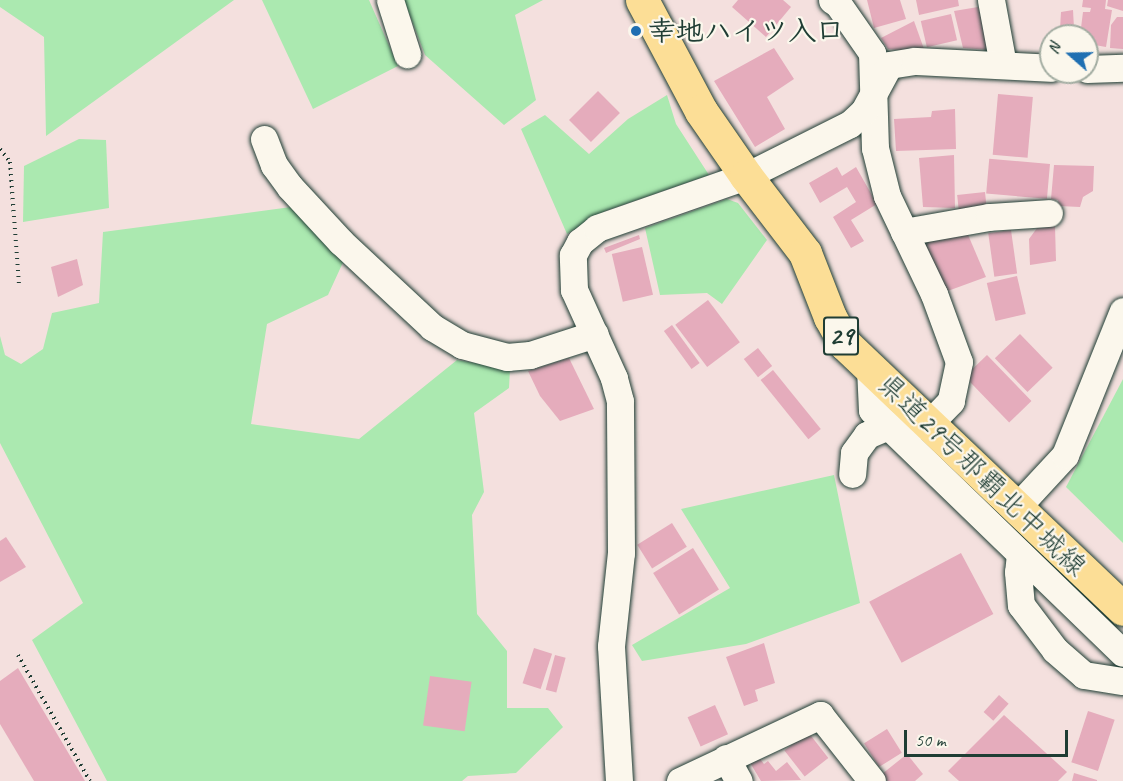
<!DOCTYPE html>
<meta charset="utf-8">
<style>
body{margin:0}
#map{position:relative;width:1123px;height:781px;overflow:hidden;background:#f4e0de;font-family:Caveat,"Klee One",sans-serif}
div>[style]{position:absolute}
.green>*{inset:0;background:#abe9b0}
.building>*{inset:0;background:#e5acbc;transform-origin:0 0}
.path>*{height:4px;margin-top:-2px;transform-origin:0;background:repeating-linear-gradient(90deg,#1f3d34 0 1.5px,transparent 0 6px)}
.roads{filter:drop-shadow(0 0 2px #1f3d34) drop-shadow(0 0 2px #1f3d34)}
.street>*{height:27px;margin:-13.5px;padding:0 13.5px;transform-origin:13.5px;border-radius:13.5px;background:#fbf7ec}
.primary>*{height:33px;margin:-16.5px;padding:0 16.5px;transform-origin:16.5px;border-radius:16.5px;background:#fcde96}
.dots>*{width:16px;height:16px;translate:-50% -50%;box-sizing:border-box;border:3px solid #fbf7ec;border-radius:50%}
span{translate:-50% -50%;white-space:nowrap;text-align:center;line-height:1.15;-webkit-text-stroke:4.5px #fbf7ec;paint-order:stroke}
.shield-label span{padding:2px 4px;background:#fbf7ec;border:2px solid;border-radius:4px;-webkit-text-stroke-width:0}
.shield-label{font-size:27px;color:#1f3d34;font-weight:700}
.poi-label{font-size:28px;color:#1f3d34;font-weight:700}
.left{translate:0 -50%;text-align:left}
.street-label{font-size:28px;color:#1f3d34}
.north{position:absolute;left:1039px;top:24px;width:60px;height:60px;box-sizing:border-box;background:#fbf7ec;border:2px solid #a3ada2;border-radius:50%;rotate:290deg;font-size:16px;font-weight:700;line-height:24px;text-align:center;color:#1f3d34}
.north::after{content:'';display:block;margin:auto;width:21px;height:27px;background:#1f6fb2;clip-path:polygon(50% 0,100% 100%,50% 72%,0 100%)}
.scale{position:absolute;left:904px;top:730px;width:164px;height:27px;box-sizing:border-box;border:3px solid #1f3d34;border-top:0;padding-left:8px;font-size:18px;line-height:21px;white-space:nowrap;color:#1f3d34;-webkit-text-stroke:4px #fbf7ec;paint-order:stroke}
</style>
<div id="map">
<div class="green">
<div style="clip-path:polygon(0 0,234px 0,46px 136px,44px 37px,0 7px)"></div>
<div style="clip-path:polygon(262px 0,369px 0,398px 66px,313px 109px)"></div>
<div style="clip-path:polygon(404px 0,543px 0,515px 15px,536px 100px,504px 125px,425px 55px)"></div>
<div style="clip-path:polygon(667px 95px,676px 124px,709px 175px,605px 211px,567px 234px,521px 129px,545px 115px,589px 154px,628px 119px)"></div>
<div style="clip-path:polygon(79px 139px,106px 140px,109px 208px,23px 222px,24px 166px)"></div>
<div style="clip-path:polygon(727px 199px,738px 203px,767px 240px,722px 304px,707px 293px,660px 295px,645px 228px)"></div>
<div style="clip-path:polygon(291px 207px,345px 258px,328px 295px,267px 324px,251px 424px,359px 439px,457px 360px,510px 369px,509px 388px,474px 413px,484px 492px,472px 515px,477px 614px,507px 651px,507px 708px,548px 708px,563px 727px,516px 773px,468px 776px,462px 781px,107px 781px,32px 640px,83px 603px,0 443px,0 336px,5px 355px,21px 364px,43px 349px,52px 313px,99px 303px,103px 232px)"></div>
<div style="clip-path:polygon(1123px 379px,1123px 543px,1066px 487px)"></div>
<div style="clip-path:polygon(834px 475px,860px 603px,746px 644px,642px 661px,632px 645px,730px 588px,681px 509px)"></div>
</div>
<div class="building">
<div style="clip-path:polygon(738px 0,783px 0,791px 7px,766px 37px,732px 7px)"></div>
<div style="clip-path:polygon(867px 0,900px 0,906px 19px,874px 28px)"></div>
<div style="clip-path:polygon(916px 0,958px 0,959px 6px,919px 15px)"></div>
<div style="clip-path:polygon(1083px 0,1106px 0,1105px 9px,1112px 10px,1106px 47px,1089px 44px,1088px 37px,1080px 36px,1083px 12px,1090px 12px,1091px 8px,1082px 7px)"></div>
<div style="clip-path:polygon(1108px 0,1123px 0,1123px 11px,1107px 6px)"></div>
<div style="clip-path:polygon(978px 7px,991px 50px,963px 48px,954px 11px)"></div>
<div style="clip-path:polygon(1073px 10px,1074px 28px,1060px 29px,1061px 12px)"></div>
<div style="left:951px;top:14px;width:27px;height:31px;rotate:77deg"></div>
<div style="clip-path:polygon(1117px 17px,1123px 17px,1123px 49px,1110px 48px,1111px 25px)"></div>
<div style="clip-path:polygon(914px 21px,924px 49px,916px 52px,888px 49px,881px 38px)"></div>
<div style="clip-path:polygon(774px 48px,794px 79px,767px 97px,785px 129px,755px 147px,714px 81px)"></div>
<div style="left:598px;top:91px;width:31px;height:41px;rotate:45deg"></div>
<div style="left:998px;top:94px;width:35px;height:61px;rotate:5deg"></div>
<div style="clip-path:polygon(955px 109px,956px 149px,896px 151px,894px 119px,931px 117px,932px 111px)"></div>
<div style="clip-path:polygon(954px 155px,955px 208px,923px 207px,919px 158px)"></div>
<div style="left:1050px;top:164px;width:35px;height:61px;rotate:95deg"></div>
<div style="clip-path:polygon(1054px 165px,1094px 166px,1093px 191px,1083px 197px,1080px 207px,1059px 206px,1058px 200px,1051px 199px)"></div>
<div style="clip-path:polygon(837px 167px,842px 176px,856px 167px,877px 204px,851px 220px,864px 241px,851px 248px,833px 217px,856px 202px,847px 187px,820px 203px,809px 183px)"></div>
<div style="left:985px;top:192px;width:19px;height:28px;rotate:84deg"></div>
<div style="clip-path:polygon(1055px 226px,1056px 261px,1030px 265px,1029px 239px,1037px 228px)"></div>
<div style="clip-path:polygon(966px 230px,986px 277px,945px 292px,922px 244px,946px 234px)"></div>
<div style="left:1011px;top:230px;width:44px;height:23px;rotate:82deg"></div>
<div style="clip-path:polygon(639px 235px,640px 239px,606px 253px,604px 248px)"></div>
<div style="left:642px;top:247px;width:49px;height:31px;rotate:77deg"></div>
<div style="clip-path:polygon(77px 259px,83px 285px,58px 297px,51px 267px)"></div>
<div style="left:1017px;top:276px;width:39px;height:31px;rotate:77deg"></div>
<div style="left:708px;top:300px;width:53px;height:41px;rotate:53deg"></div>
<div style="left:672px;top:325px;width:47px;height:10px;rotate:54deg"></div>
<div style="left:1020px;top:334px;width:47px;height:35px;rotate:46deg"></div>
<div style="left:758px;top:348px;width:23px;height:18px;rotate:52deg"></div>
<div style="left:987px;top:355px;width:64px;height:31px;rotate:46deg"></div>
<div style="clip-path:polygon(569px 358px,594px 409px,560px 421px,540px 396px,528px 371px)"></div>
<div style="left:773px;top:370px;width:76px;height:16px;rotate:51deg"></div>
<div style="left:672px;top:523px;width:28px;height:41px;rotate:58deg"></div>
<div style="clip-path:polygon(6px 537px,26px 567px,0 582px,0 541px)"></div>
<div style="left:693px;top:548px;width:49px;height:47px;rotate:58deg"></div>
<div style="left:961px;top:553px;width:69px;height:104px;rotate:62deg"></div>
<div style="clip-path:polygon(764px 643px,775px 683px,755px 690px,758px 701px,744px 706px,726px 657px)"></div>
<div style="left:534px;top:648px;width:19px;height:37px;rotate:18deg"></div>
<div style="left:555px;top:655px;width:11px;height:36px;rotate:15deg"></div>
<div style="clip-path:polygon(18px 668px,85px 781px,34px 781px,0 724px,0 681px)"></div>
<div style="left:430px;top:676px;width:42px;height:50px;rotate:8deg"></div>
<div style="left:999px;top:695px;width:13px;height:23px;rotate:42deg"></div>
<div style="left:715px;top:705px;width:32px;height:30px;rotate:66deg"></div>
<div style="left:1088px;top:711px;width:28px;height:54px;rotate:18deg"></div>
<div style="clip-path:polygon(1004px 715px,1067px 772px,1058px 781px,959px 781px,948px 771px)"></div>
<div style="left:887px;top:729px;width:28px;height:27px;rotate:58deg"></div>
<div style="left:808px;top:732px;width:33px;height:30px;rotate:52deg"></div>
<div style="clip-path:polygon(907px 754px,923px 774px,915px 781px,887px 781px,882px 774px)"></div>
<div style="clip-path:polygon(757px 755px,764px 764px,768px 761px,776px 771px,787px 762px,801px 780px,761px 781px,749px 761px)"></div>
<div style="clip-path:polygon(1074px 773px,1097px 780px,1097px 781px,1072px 781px)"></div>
</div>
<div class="path">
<div style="left:0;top:149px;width:16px;rotate:52deg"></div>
<div style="left:10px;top:162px;width:124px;rotate:85.8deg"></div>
<div style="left:18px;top:655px;width:145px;rotate:60.3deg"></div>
</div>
<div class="roads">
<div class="street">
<div style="left:390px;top:0;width:57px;rotate:72.5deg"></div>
<div style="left:832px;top:0;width:7px;rotate:34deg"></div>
<div style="left:838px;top:4px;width:60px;rotate:55.2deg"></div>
<div style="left:872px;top:53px;width:95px;rotate:88.2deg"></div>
<div style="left:875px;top:148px;width:49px;rotate:76deg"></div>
<div style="left:887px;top:196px;width:109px;rotate:64.4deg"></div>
<div style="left:934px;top:294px;width:72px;rotate:69.8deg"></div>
<div style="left:959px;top:362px;width:40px;rotate:102deg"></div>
<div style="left:951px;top:401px;width:33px;rotate:134deg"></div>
<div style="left:928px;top:425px;width:40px;rotate:178.6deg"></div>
<div style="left:888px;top:426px;width:23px;rotate:157deg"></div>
<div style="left:867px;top:435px;width:22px;rotate:126deg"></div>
<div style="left:854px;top:453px;width:21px;rotate:95deg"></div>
<div style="left:991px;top:0;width:66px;rotate:79.5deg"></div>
<div style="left:1087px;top:69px;width:36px;rotate:-2deg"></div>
<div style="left:264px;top:139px;width:28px;rotate:69deg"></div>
<div style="left:274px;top:165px;width:27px;rotate:54deg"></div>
<div style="left:290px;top:187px;width:75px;rotate:47.2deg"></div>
<div style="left:341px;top:242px;width:125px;rotate:43deg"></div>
<div style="left:432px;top:327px;width:35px;rotate:31deg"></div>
<div style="left:462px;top:345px;width:47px;rotate:14.9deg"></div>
<div style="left:507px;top:357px;width:23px;rotate:-5deg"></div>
<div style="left:530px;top:355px;width:68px;rotate:-17.9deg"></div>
<div style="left:904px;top:232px;width:86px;rotate:-10deg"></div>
<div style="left:989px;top:217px;width:60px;rotate:-3.8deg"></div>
<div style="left:870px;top:368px;width:42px;rotate:87.3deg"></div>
<div style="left:872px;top:410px;width:349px;rotate:44.1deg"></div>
<div style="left:1016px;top:508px;width:72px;rotate:-47.2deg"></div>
<div style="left:1065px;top:455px;width:155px;rotate:-68.1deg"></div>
<div style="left:1020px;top:554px;width:18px;rotate:96deg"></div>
<div style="left:1018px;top:572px;width:33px;rotate:85deg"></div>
<div style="left:1021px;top:605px;width:56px;rotate:52.9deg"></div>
<div style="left:1055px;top:650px;width:38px;rotate:41deg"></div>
<div style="left:1084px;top:675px;width:39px;rotate:9deg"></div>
<div style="left:726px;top:758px;width:26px;rotate:61deg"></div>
<div style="left:619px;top:781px;width:135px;rotate:-93.4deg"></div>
<div style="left:611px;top:646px;width:94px;rotate:-83.9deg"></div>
<div style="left:621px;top:553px;width:152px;rotate:-90.4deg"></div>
<div style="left:620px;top:401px;width:24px;rotate:-105deg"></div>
<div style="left:614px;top:378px;width:97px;rotate:-114.4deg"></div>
<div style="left:574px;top:290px;width:35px;rotate:-92deg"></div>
<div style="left:573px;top:255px;width:15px;rotate:-62deg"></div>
<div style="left:580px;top:242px;width:22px;rotate:-39deg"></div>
<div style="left:597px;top:228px;width:158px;rotate:-19.2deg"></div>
<div style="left:746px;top:176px;width:116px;rotate:-26.6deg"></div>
<div style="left:850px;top:124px;width:19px;rotate:-43deg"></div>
<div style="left:864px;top:111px;width:52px;rotate:-61.5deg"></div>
<div style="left:889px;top:65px;width:26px;rotate:-9deg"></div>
<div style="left:915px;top:61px;width:136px;rotate:2.9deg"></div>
<div style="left:680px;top:781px;width:155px;rotate:-25.2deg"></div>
<div style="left:820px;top:715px;width:84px;rotate:51.8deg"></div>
</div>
<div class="primary">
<div style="left:642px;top:0;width:126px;rotate:62deg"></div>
<div style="left:701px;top:111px;width:79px;rotate:55.3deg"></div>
<div style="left:746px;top:176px;width:97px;rotate:52.5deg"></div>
<div style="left:805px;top:253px;width:69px;rotate:68.7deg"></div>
<div style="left:830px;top:317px;width:31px;rotate:61deg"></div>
<div style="left:845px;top:344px;width:384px;rotate:43.6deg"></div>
</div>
</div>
<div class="dots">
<div style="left:636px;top:31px;background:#1f6fb2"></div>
</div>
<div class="shield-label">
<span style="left:841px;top:336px">29</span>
</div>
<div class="poi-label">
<span class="left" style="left:648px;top:31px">幸地ハイツ入口</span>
</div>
<div class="street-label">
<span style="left:982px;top:475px;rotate:44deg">県道29号那覇北中城線</span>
</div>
<div class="north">N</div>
<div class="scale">50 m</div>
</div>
